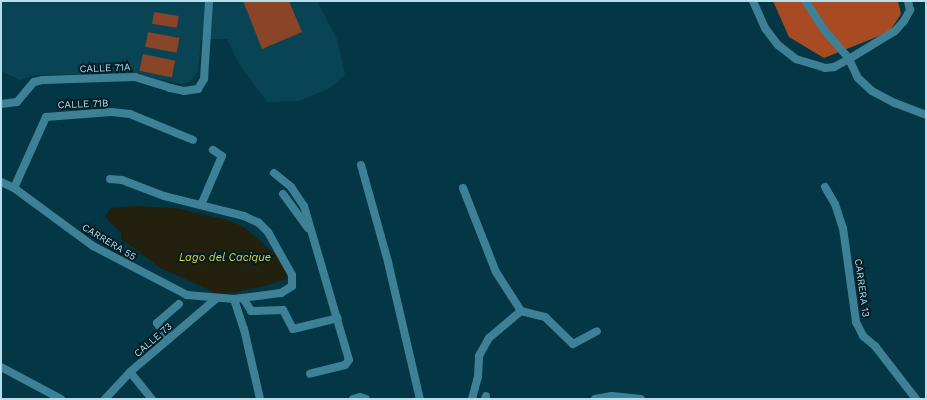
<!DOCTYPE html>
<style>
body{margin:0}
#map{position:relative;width:927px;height:400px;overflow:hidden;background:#043745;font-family:"Work Sans",sans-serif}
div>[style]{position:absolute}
.built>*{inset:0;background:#094454}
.green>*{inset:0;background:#8a4427;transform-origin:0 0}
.forest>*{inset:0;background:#a84b23}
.water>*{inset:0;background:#23210d}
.street>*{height:8px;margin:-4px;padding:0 4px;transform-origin:4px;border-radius:4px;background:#3e8197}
span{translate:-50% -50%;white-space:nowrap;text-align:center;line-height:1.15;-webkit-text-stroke:4px #021d25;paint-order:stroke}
.street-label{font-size:10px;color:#b6deec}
.water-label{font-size:11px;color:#e5d342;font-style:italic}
.frame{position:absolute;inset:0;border:2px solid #b6deec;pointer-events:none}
</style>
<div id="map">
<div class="built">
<div style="clip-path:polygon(1px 1px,317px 1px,337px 39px,345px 75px,330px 88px,299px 101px,267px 102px,239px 64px,227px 39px,201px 39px,198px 73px,189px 82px,182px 84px,136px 74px,34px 75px,20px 80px,1px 71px)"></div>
</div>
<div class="green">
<div style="clip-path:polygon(243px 1px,289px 1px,302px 32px,262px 49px)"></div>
<div style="left:154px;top:12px;width:25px;height:12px;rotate:9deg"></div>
<div style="left:148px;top:32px;width:32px;height:15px;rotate:11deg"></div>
<div style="left:143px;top:54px;width:33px;height:17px;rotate:12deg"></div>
</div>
<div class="forest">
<div style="clip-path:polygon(773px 1px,898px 1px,901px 14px,889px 32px,824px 58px,789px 37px)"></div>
</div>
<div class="water">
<div style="clip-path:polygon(135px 206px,176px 208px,227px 220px,244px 227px,274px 253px,288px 275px,286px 279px,268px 285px,228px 294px,216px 293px,181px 277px,160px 268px,121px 239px,121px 233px,105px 217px,111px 208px)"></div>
</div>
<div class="street">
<div style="left:753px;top:1px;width:30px;rotate:66deg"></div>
<div style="left:765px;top:28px;width:21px;rotate:53deg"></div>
<div style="left:778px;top:45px;width:23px;rotate:38deg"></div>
<div style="left:796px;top:59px;width:30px;rotate:17deg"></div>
<div style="left:825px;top:68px;width:9px;rotate:-6deg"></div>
<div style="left:834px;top:67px;width:17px;rotate:-28deg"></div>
<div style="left:849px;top:59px;width:54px;rotate:-31.3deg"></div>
<div style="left:895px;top:31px;width:13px;rotate:-48deg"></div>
<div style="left:904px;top:21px;width:13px;rotate:-61deg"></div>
<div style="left:910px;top:10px;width:9px;rotate:-103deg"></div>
<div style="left:806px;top:2px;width:35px;rotate:57deg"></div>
<div style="left:825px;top:31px;width:37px;rotate:49deg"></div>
<div style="left:849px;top:59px;width:21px;rotate:65deg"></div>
<div style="left:858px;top:78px;width:19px;rotate:43deg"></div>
<div style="left:872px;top:91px;width:26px;rotate:28deg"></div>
<div style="left:895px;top:103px;width:33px;rotate:21deg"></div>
<div style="left:1px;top:104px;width:16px;rotate:-7deg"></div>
<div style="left:17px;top:102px;width:26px;rotate:-50deg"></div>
<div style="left:34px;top:82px;width:9px;rotate:-13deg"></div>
<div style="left:43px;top:80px;width:92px;rotate:-1.9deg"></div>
<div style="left:135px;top:77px;width:37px;rotate:17deg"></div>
<div style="left:170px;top:88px;width:14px;rotate:12deg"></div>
<div style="left:184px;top:91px;width:14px;rotate:-8deg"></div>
<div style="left:198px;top:89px;width:12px;rotate:-59deg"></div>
<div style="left:204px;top:79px;width:78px;rotate:-86.3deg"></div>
<div style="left:361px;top:165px;width:101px;rotate:74.4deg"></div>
<div style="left:388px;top:262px;width:141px;rotate:76.9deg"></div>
<div style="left:274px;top:173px;width:22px;rotate:39deg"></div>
<div style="left:291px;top:187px;width:23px;rotate:56deg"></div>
<div style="left:304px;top:206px;width:160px;rotate:73.7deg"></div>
<div style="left:349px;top:360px;width:6px;rotate:129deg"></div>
<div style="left:345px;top:365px;width:36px;rotate:166deg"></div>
<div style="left:1px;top:182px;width:14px;rotate:25deg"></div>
<div style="left:14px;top:188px;width:98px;rotate:36.3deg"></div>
<div style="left:93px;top:246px;width:106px;rotate:27.5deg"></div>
<div style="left:187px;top:295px;width:47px;rotate:4.9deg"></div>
<div style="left:234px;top:299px;width:47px;rotate:-7.3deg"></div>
<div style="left:281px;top:293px;width:13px;rotate:-32deg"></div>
<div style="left:292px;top:286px;width:11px;rotate:-90deg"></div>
<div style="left:292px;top:275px;width:49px;rotate:-119.2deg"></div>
<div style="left:268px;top:232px;width:13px;rotate:-135deg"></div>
<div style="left:259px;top:223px;width:17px;rotate:-155deg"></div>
<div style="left:244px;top:216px;width:82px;rotate:-166deg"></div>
<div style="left:164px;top:196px;width:45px;rotate:-159.1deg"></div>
<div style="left:122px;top:180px;width:12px;rotate:-175deg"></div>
<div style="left:825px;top:187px;width:20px;rotate:60deg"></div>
<div style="left:835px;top:204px;width:25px;rotate:72deg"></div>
<div style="left:843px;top:228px;width:95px;rotate:82.1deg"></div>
<div style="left:856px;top:322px;width:16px;rotate:63deg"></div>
<div style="left:863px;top:336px;width:16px;rotate:40deg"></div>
<div style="left:875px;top:346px;width:67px;rotate:52.3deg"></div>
<div style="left:14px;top:188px;width:78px;rotate:-65.7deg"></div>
<div style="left:46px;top:117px;width:65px;rotate:-4.4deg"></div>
<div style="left:111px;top:112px;width:19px;rotate:6deg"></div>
<div style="left:130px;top:114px;width:68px;rotate:22.4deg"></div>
<div style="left:463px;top:188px;width:90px;rotate:68.6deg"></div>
<div style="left:496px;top:272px;width:46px;rotate:57.3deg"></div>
<div style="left:521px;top:311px;width:25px;rotate:14deg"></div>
<div style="left:545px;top:317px;width:39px;rotate:44deg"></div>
<div style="left:573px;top:344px;width:27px;rotate:-28deg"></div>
<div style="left:283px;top:194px;width:42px;rotate:53.7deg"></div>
<div style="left:201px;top:205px;width:53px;rotate:-66.8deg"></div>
<div style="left:222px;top:156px;width:11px;rotate:-146deg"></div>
<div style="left:243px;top:298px;width:15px;rotate:58deg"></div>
<div style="left:251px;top:311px;width:32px;rotate:-2deg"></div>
<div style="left:283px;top:310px;width:21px;rotate:62deg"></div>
<div style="left:293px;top:329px;width:46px;rotate:-13.7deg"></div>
<div style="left:234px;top:299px;width:32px;rotate:72deg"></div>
<div style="left:244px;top:329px;width:72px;rotate:77.1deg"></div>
<div style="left:169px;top:339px;width:20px;rotate:-127deg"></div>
<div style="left:157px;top:323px;width:29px;rotate:-41deg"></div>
<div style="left:1px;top:367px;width:68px;rotate:28.1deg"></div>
<div style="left:130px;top:372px;width:35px;rotate:51deg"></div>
<div style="left:105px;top:399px;width:37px;rotate:-47deg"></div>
<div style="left:130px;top:372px;width:114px;rotate:-40.4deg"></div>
<div style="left:353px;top:399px;width:7px;rotate:-16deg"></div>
<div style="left:360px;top:397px;width:6px;rotate:18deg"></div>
<div style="left:472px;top:399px;width:23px;rotate:-75deg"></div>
<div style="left:478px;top:377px;width:21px;rotate:-87deg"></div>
<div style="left:479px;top:356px;width:21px;rotate:-61deg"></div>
<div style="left:489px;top:338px;width:42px;rotate:-40.2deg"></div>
<div style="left:485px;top:399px;width:3px;rotate:-72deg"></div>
<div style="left:595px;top:399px;width:17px;rotate:-10deg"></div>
<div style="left:612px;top:396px;width:29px;rotate:6deg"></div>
</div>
<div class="street-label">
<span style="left:105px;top:68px;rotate:-2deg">CALLE 71A</span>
<span style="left:83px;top:104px;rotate:-2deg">CALLE 71B</span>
<span style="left:109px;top:242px;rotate:31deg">CARRERA 55</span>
<span style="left:862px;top:288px;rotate:82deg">CARRERA 13</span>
<span style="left:153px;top:340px;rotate:-41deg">CALLE 73</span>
</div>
<div class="water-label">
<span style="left:225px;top:258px">Lago del Cacique</span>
</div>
<div class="frame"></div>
</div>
